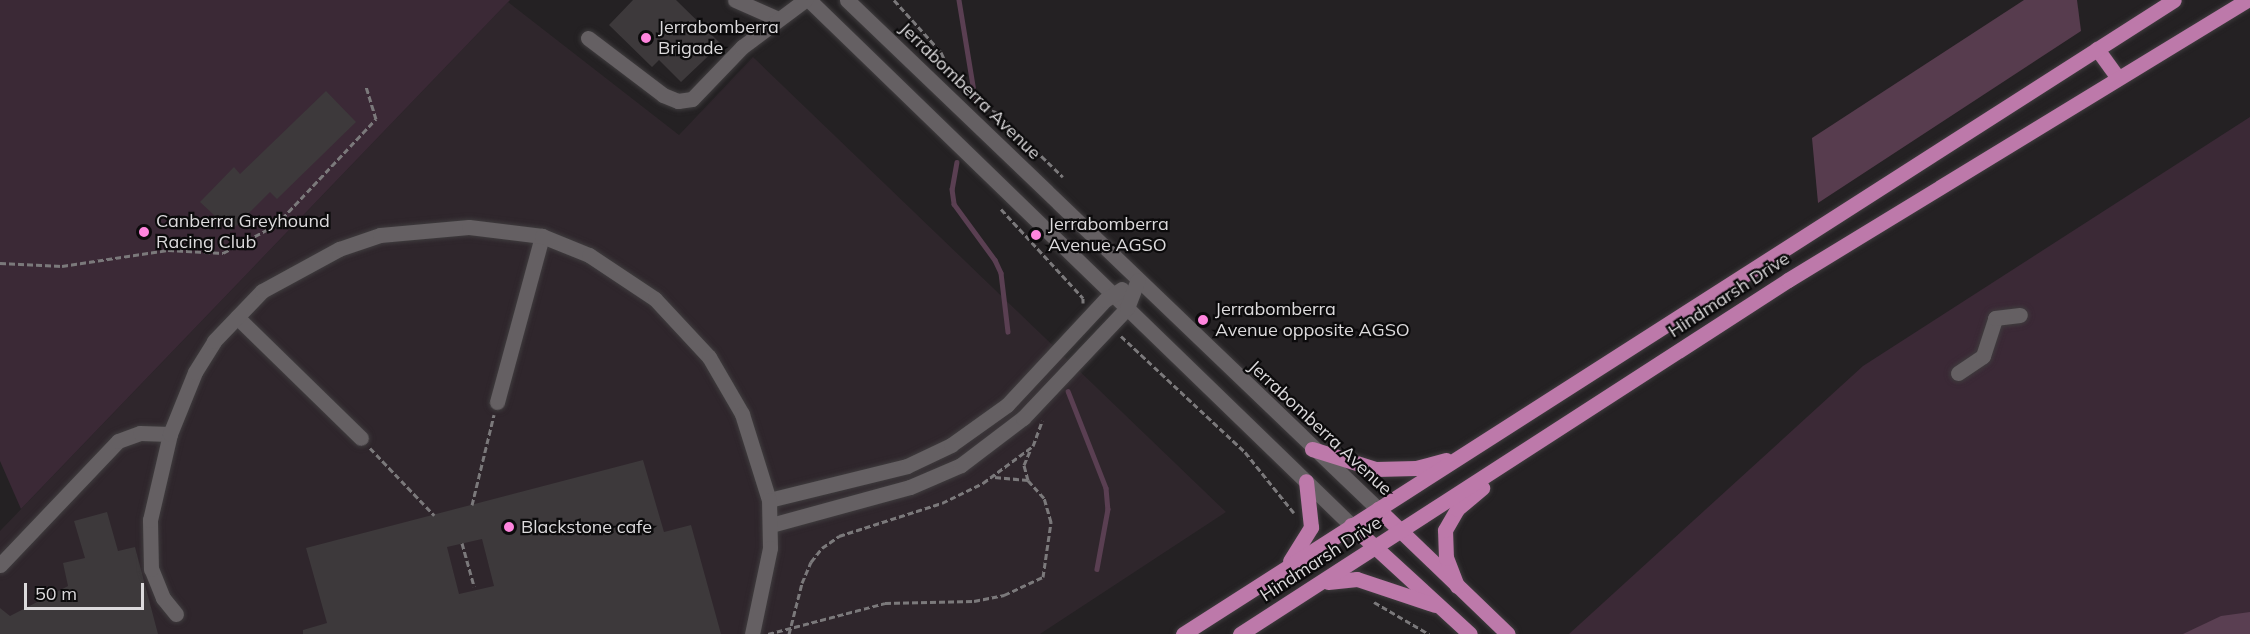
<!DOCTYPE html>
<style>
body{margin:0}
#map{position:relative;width:2250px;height:634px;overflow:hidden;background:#242123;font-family:Mulish,sans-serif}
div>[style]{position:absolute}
.built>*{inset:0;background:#2f262c}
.green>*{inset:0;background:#3b2936}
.forest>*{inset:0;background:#573c4e}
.water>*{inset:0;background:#5a3f52}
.stream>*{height:4.5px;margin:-2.25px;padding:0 2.25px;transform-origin:2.25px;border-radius:2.25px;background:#5a3f52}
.building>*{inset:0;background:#3d393b}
.path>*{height:3px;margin-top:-1.5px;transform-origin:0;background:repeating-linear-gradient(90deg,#7b797b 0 6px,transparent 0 9px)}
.roads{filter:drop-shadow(0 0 2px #3f3c3e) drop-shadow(0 0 2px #3f3c3e)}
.minor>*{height:15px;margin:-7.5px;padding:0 7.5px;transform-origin:7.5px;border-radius:7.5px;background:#656063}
.major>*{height:15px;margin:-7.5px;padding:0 7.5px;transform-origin:7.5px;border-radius:7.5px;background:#bd79aa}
.dots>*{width:16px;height:16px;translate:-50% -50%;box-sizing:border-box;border:3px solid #0c0b0c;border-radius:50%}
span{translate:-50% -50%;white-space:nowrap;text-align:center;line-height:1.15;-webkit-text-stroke:4.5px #0c0b0c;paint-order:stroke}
.poi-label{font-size:18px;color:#dcdadc}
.left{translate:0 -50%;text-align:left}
.street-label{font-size:18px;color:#dcdadc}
.scale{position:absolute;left:24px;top:583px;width:120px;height:27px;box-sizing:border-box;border:3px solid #dcdadc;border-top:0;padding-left:8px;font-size:18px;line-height:21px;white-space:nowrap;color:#dcdadc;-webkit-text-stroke:4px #0c0b0c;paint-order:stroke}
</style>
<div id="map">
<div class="built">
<div style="clip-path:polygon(508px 2px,679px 135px,753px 57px,1226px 512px,1040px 634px,0 634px,0 531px)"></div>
</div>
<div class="green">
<div style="clip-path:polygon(0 0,510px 0,21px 509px,0 461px)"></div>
<div style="clip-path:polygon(2250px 117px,2250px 634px,1569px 634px,1863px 366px)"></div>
</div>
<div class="forest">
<div style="clip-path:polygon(2024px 0,2077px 0,2081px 31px,1818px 203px,1812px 138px)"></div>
</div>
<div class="water">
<div style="clip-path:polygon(2250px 612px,2250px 634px,2183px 634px,2221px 616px)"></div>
</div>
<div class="stream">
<div style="left:959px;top:0;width:99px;rotate:80.7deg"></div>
<div style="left:957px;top:162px;width:27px;rotate:100deg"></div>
<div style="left:952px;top:189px;width:15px;rotate:82deg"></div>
<div style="left:954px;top:204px;width:69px;rotate:53.8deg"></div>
<div style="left:995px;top:260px;width:14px;rotate:65deg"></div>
<div style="left:1001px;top:273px;width:59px;rotate:83.2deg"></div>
<div style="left:1068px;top:391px;width:104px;rotate:68.6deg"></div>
<div style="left:1106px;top:488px;width:21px;rotate:85deg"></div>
<div style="left:1108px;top:509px;width:61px;rotate:100.4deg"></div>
</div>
<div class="building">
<div style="clip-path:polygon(633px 0,676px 0,721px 44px,681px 82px,659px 60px,652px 67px,609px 25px)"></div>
<div style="clip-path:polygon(326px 91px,356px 122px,277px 199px,270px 192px,231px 231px,200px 202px,234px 167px,240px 174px)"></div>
<div style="clip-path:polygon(evenodd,643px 460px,664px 532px,691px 525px,721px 634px,303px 634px,303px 630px,327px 623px,306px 548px,643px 460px,482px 539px,494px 586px,459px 594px,447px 547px,482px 539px)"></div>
<div style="clip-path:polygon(107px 512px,118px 551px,135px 547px,158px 634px,0 634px,0 608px,10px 616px,68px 586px,63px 563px,85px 558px,74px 521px)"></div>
</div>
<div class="path">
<div style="left:894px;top:0;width:70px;rotate:47.9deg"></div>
<div style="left:941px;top:52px;width:30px;rotate:66deg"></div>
<div style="left:983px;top:108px;width:14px;rotate:17deg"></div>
<div style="left:996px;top:112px;width:93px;rotate:44.1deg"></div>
<div style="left:1031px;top:157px;width:7px;rotate:-45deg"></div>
<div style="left:1001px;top:209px;width:121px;rotate:47.3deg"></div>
<div style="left:1083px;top:298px;width:5px;rotate:90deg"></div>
<div style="left:0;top:263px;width:62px;rotate:2.8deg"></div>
<div style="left:62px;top:266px;width:107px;rotate:-8.6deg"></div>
<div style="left:168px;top:250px;width:55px;rotate:3.1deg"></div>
<div style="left:223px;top:253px;width:60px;rotate:-27.8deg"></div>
<div style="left:276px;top:225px;width:146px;rotate:-46.7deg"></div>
<div style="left:376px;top:119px;width:34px;rotate:-107deg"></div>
<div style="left:1121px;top:336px;width:170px;rotate:43.1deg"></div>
<div style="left:1245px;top:452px;width:78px;rotate:51.2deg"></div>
<div style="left:370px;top:448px;width:93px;rotate:46.3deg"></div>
<div style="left:1028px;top:480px;width:16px;rotate:-105deg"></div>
<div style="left:1024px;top:465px;width:15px;rotate:-67deg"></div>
<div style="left:472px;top:505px;width:93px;rotate:-76.3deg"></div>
<div style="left:462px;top:543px;width:45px;rotate:74.4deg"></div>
<div style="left:1374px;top:602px;width:64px;rotate:30.2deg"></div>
<div style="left:768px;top:634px;width:121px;rotate:-14.8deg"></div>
<div style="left:885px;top:603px;width:89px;rotate:-1.3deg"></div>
<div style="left:974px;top:601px;width:31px;rotate:-11deg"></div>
<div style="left:1004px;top:595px;width:43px;rotate:-24.8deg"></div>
<div style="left:1043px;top:577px;width:56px;rotate:-81.7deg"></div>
<div style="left:1051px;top:522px;width:25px;rotate:-106deg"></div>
<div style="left:1044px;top:498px;width:24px;rotate:-132deg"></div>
<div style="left:1028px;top:480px;width:34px;rotate:-175deg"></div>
<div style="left:789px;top:634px;width:53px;rotate:-75.7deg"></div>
<div style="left:802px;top:583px;width:23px;rotate:-67deg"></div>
<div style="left:811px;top:562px;width:18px;rotate:-52deg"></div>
<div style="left:822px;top:548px;width:21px;rotate:-35deg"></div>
<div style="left:839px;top:536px;width:108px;rotate:-17.8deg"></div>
<div style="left:942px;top:503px;width:46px;rotate:-26deg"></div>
<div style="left:983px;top:483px;width:62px;rotate:-36.5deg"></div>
<div style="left:1033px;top:446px;width:27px;rotate:-70deg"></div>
</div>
<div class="roads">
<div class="minor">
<div style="left:735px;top:0;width:45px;rotate:23.7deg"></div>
<div style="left:809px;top:0;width:755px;rotate:44.09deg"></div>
<div style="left:847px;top:0;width:736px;rotate:43.79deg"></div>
<div style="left:588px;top:38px;width:94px;rotate:37.2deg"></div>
<div style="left:663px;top:95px;width:16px;rotate:22deg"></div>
<div style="left:678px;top:101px;width:14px;rotate:-8deg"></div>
<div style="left:692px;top:99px;width:72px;rotate:-46.1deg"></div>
<div style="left:742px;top:47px;width:79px;rotate:-36.7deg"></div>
<div style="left:237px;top:317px;width:173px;rotate:44.3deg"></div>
<div style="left:1958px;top:373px;width:30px;rotate:-34deg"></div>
<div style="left:1983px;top:356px;width:40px;rotate:-72deg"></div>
<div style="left:1995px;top:318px;width:25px;rotate:-7deg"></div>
<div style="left:497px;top:402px;width:172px;rotate:-74.8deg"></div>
<div style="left:769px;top:500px;width:142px;rotate:-13.8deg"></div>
<div style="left:907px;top:466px;width:49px;rotate:-25.5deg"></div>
<div style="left:951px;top:445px;width:69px;rotate:-35.5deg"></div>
<div style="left:1007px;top:405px;width:144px;rotate:-47deg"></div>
<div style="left:1105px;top:300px;width:20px;rotate:-33deg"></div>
<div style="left:771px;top:525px;width:144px;rotate:-15.3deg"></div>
<div style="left:910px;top:487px;width:56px;rotate:-23.3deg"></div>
<div style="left:961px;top:465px;width:78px;rotate:-37.2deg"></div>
<div style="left:1023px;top:418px;width:151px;rotate:-46.6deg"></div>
<div style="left:1127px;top:308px;width:30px;rotate:-69deg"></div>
<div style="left:0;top:565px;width:171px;rotate:-46.4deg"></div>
<div style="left:118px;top:441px;width:23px;rotate:-20deg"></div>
<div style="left:140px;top:433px;width:30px;rotate:2deg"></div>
<div style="left:176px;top:614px;width:21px;rotate:-129deg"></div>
<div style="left:163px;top:598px;width:31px;rotate:-112deg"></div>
<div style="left:151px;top:569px;width:49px;rotate:-91.2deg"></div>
<div style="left:150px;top:520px;width:88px;rotate:-76.9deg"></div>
<div style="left:170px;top:434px;width:67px;rotate:-68deg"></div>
<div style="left:195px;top:372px;width:36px;rotate:-58deg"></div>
<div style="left:214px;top:341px;width:69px;rotate:-46.2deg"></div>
<div style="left:262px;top:291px;width:88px;rotate:-28.6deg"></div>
<div style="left:339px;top:249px;width:43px;rotate:-18.9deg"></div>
<div style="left:380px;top:235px;width:89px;rotate:-5.1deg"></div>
<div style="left:469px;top:227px;width:74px;rotate:7deg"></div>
<div style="left:542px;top:236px;width:51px;rotate:22deg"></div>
<div style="left:589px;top:255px;width:79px;rotate:33.7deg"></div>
<div style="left:655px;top:299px;width:79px;rotate:47deg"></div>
<div style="left:709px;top:357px;width:66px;rotate:59.9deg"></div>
<div style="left:742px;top:414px;width:90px;rotate:72.6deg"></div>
<div style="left:769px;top:500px;width:48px;rotate:88.8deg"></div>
<div style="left:770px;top:548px;width:88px;rotate:101.8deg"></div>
</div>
<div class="major">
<div style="left:2097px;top:49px;width:34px;rotate:54deg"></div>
<div style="left:1312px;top:449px;width:67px;rotate:17.4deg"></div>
<div style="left:1376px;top:469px;width:40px;rotate:-1.4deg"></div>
<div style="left:1416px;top:468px;width:31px;rotate:-15deg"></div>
<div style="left:1378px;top:509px;width:180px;rotate:43.9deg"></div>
<div style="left:1351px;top:525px;width:161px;rotate:42.5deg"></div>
<div style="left:1290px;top:561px;width:40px;rotate:-58deg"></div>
<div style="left:1311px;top:527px;width:46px;rotate:-96.2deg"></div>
<div style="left:1328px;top:582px;width:29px;rotate:-6deg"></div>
<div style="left:1357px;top:579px;width:82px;rotate:18.4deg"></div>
<div style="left:1457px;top:586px;width:30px;rotate:-111deg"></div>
<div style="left:1446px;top:558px;width:28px;rotate:-92deg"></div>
<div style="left:1445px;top:530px;width:24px;rotate:-60deg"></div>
<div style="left:1457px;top:509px;width:33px;rotate:-40deg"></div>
<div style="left:1183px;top:634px;width:1176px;rotate:-32.61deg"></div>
<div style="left:1240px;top:634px;width:652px;rotate:-32.86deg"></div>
<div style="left:1788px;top:280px;width:538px;rotate:-31.38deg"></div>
</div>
</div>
<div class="dots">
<div style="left:646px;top:38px;background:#ff85de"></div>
<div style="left:144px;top:232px;background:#ff85de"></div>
<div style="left:1036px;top:235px;background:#ff85de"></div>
<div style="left:1203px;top:320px;background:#ff85de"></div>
<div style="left:509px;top:527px;background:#ff85de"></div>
</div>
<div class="poi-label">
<span class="left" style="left:658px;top:38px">Jerrabomberra<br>Brigade</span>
<span class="left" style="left:156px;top:232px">Canberra Greyhound<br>Racing Club</span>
<span class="left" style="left:1048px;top:235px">Jerrabomberra<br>Avenue AGSO</span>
<span class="left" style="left:1215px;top:320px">Jerrabomberra<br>Avenue opposite AGSO</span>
<span class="left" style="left:521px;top:527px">Blackstone cafe</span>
</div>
<div class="street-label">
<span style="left:970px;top:91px;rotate:44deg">Jerrabomberra Avenue</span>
<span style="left:1729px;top:295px;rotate:-33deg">Hindmarsh Drive</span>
<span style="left:1320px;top:428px;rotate:43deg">Jerrabomberra Avenue</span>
<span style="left:1321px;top:559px;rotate:-33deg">Hindmarsh Drive</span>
</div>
<div class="scale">50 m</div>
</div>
